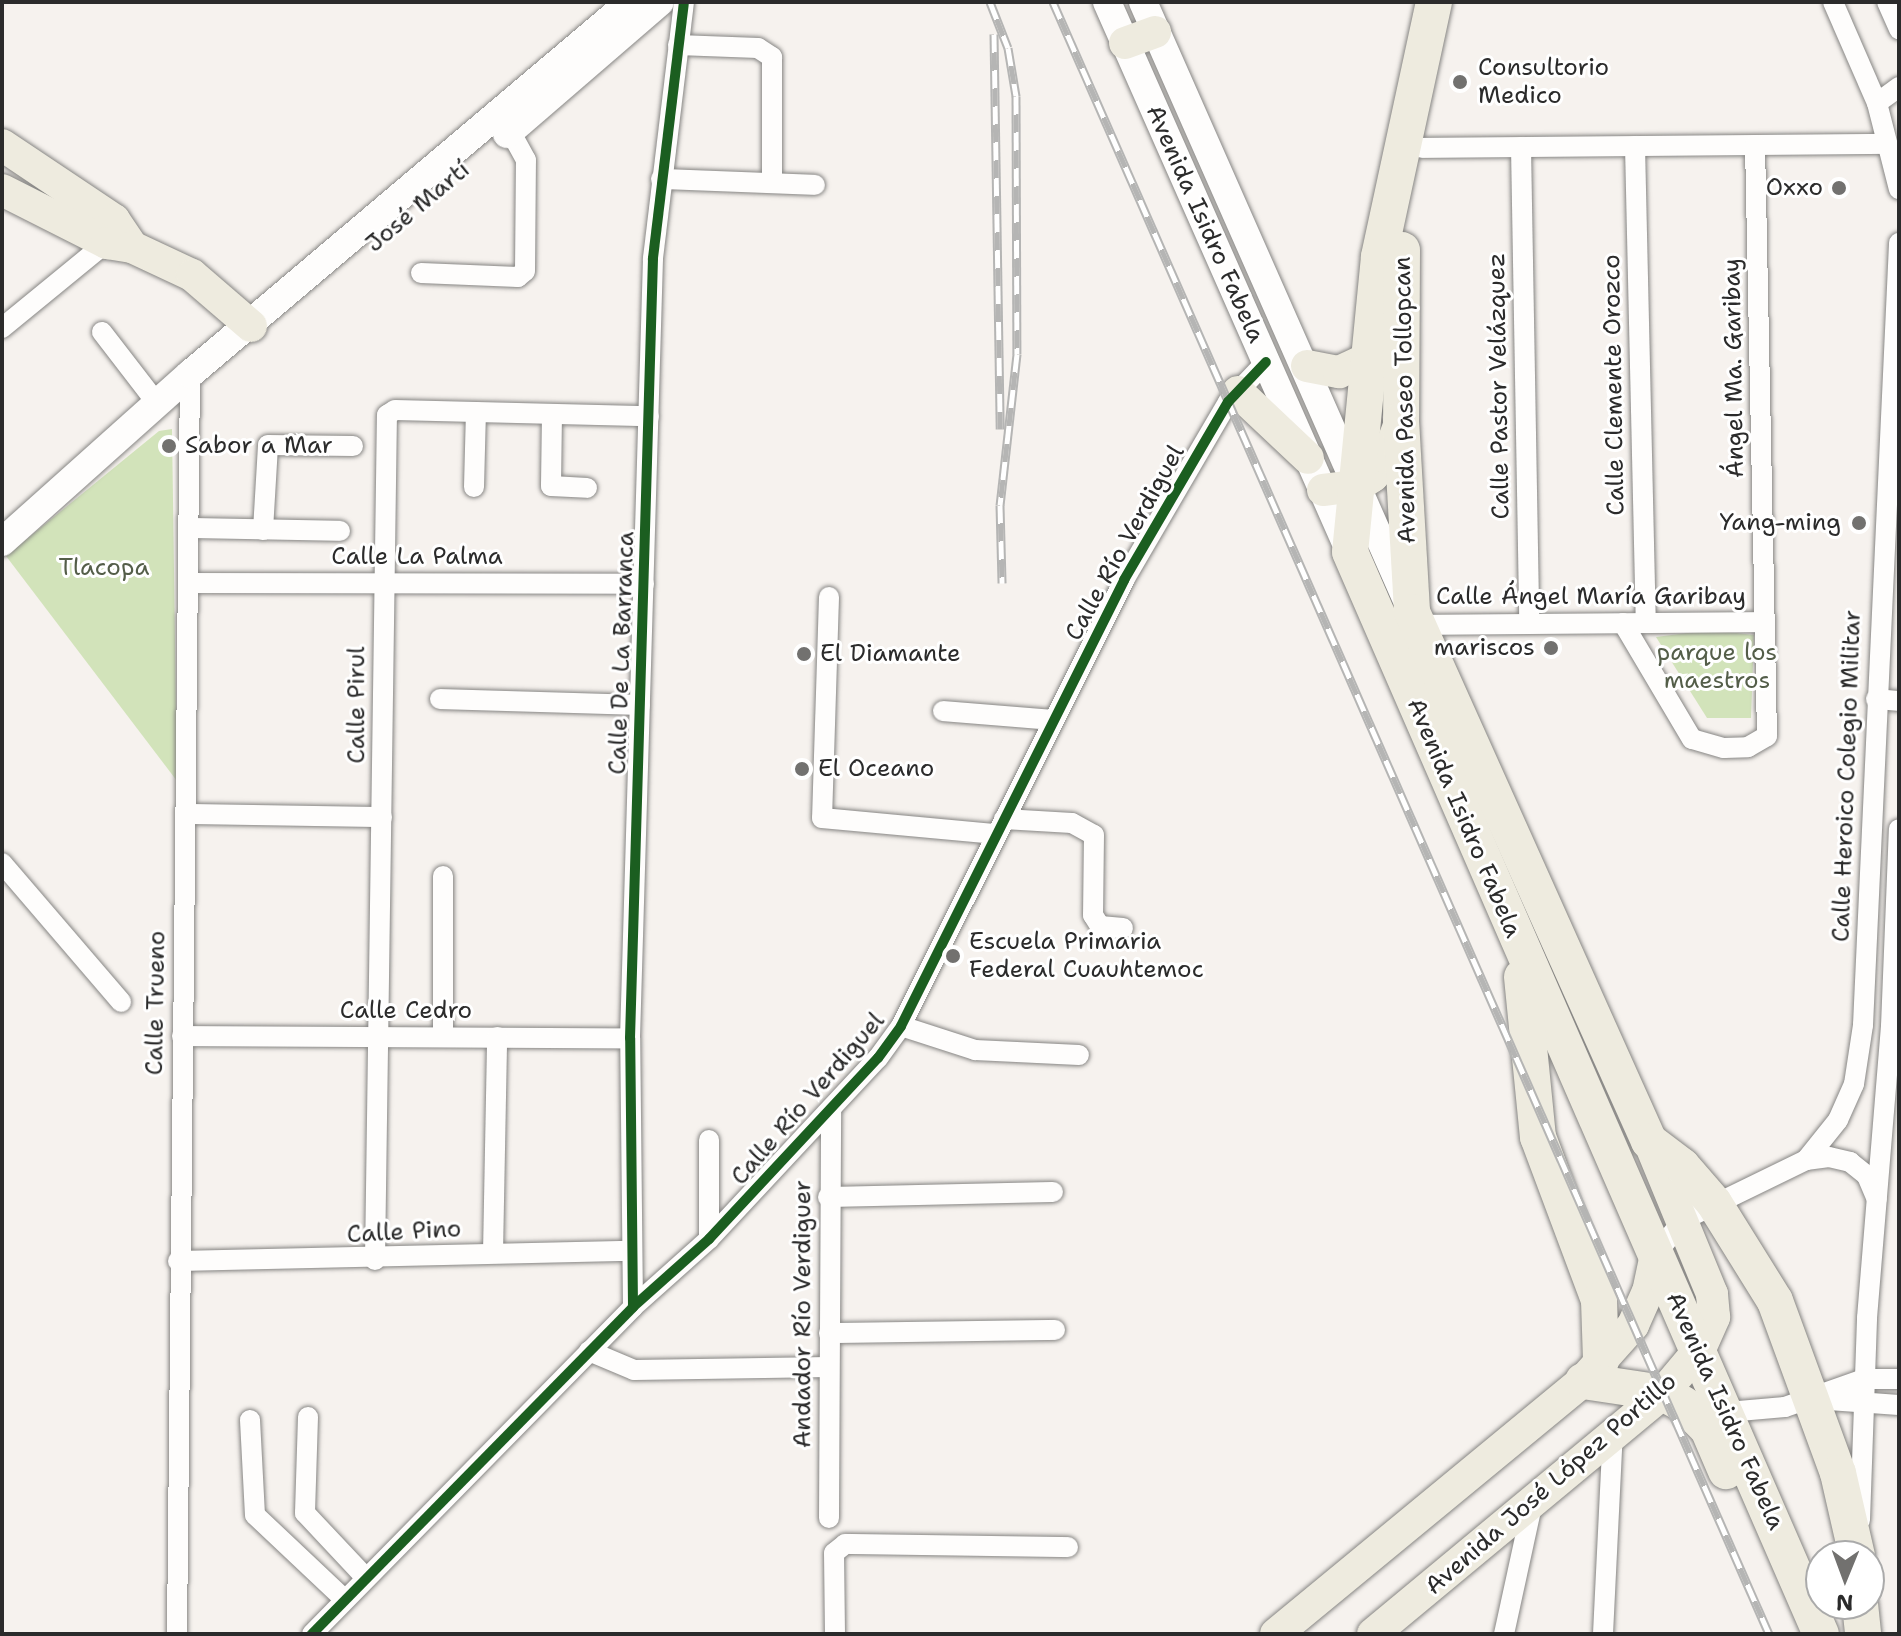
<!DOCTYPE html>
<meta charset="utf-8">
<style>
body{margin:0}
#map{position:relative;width:1901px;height:1636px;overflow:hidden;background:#f6f2ee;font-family:"Shantell Sans",sans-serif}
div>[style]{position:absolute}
.green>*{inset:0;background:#d2e3ba}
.roads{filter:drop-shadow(0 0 2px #868583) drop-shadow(0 0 2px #868583)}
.street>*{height:20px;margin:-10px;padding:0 10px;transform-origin:10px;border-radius:10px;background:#fefdfc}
.secondary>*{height:28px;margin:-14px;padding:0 14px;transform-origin:14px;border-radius:14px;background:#fefdfc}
.primary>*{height:32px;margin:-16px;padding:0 16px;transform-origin:16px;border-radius:16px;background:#eeebdf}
.highway>*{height:36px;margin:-18px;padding:0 18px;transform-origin:18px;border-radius:18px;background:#eeebdf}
.rail>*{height:9px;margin-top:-4.5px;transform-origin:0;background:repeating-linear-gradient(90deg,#fff 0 18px,#b5b5b4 0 36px);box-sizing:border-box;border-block:2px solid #b5b5b4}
.cycleway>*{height:10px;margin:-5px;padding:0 5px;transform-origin:5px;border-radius:5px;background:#1b5e20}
.dots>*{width:22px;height:22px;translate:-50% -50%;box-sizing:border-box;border:4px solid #fff;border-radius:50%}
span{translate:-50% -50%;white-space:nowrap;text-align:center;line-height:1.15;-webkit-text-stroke:6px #fff;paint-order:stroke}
.poi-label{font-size:24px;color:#2b2b2b}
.left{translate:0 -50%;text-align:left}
.right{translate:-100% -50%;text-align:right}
.street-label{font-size:24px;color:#2b2b2b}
.park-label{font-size:24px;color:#545e49}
.frame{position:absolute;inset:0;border:4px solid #2b2b2b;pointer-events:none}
.north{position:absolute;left:1805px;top:1540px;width:80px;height:80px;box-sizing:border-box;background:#fff;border:2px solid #aaa;border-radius:50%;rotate:181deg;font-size:22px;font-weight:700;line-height:32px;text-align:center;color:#2b2b2b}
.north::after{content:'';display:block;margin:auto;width:28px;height:36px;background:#72716f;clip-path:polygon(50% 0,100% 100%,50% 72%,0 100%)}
</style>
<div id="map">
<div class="green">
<div style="clip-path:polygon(172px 429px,177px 781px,6px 556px,159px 431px)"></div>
<div style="clip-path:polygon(1710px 630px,1754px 635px,1751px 718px,1707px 718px,1656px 637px)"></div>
</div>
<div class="roads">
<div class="street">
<div style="left:1833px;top:2px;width:110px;rotate:66.5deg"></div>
<div style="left:1877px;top:103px;width:89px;rotate:75.7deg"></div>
<div style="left:1887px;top:2px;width:30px;rotate:66deg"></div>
<div style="left:678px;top:45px;width:80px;rotate:2.1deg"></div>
<div style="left:758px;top:48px;width:17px;rotate:33deg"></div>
<div style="left:772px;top:57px;width:126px;rotate:90deg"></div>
<div style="left:1877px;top:103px;width:27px;rotate:-36deg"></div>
<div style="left:1635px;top:146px;width:477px;rotate:88.7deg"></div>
<div style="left:1521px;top:147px;width:477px;rotate:89deg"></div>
<div style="left:1422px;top:148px;width:465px;rotate:-0.5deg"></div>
<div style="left:661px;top:179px;width:154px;rotate:2.2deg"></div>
<div style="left:421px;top:273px;width:97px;rotate:2.4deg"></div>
<div style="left:518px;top:277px;width:9px;rotate:-41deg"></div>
<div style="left:525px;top:271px;width:111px;rotate:-89.5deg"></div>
<div style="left:526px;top:160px;width:46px;rotate:-118.8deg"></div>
<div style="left:2px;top:328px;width:144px;rotate:-39.3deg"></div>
<div style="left:102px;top:332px;width:93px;rotate:52.4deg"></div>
<div style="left:552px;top:414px;width:72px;rotate:90.8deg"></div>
<div style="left:551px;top:486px;width:36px;rotate:3deg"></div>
<div style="left:474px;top:487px;width:75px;rotate:-88.5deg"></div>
<div style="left:190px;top:528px;width:150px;rotate:1.1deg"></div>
<div style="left:263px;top:530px;width:85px;rotate:-86.6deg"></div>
<div style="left:268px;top:445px;width:85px;rotate:0.7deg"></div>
<div style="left:189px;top:583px;width:455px;rotate:0.1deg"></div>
<div style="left:829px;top:597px;width:221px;rotate:91.8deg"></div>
<div style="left:822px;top:818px;width:175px;rotate:5.3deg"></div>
<div style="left:1623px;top:623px;width:135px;rotate:59.3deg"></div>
<div style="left:1692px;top:739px;width:33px;rotate:16deg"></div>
<div style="left:1724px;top:748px;width:24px;rotate:-2deg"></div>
<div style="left:1748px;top:747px;width:22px;rotate:-30deg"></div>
<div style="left:1767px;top:736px;width:591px;rotate:-91.16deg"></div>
<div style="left:1417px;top:625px;width:348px;rotate:-0.5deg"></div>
<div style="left:440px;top:699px;width:200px;rotate:1.7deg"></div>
<div style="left:1876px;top:699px;width:23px;rotate:5deg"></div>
<div style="left:943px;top:711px;width:110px;rotate:4.7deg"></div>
<div style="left:186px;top:814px;width:196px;rotate:0.9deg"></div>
<div style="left:1004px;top:819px;width:68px;rotate:3.4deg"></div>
<div style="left:1072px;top:823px;width:25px;rotate:29deg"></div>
<div style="left:1094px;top:835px;width:80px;rotate:90.7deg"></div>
<div style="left:1093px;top:915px;width:13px;rotate:58deg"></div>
<div style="left:1100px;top:926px;width:23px;rotate:5deg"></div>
<div style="left:2px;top:863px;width:183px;rotate:49.4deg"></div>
<div style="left:901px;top:1026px;width:78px;rotate:18deg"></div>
<div style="left:975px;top:1050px;width:104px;rotate:2.8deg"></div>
<div style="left:182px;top:1036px;width:448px;rotate:0.3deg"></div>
<div style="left:443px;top:1037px;width:161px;rotate:-90deg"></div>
<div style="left:709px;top:1140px;width:99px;rotate:90deg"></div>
<div style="left:1806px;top:1160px;width:23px;rotate:-7deg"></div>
<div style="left:1829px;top:1157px;width:22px;rotate:13deg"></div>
<div style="left:1850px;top:1162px;width:22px;rotate:39deg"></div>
<div style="left:1867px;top:1176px;width:25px;rotate:67deg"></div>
<div style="left:828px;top:1197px;width:225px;rotate:-1.3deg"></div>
<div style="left:493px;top:1253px;width:216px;rotate:-88.9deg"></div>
<div style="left:1656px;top:1254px;width:43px;rotate:-51.5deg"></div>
<div style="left:1683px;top:1220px;width:137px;rotate:-26deg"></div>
<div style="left:1806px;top:1160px;width:51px;rotate:-51.3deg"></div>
<div style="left:1838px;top:1120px;width:39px;rotate:-66deg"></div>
<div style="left:1854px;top:1084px;width:60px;rotate:-81.3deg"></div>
<div style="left:1863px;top:1025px;width:783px;rotate:-87.36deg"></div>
<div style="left:375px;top:1260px;width:845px;rotate:-89.19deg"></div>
<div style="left:387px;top:415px;width:9px;rotate:-32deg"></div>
<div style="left:395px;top:410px;width:254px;rotate:1.4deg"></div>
<div style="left:178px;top:1261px;width:454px;rotate:-1.3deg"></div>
<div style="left:633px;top:1307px;width:269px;rotate:-90.6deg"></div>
<div style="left:630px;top:1038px;width:780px;rotate:-88.31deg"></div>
<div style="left:653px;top:258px;width:258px;rotate:-83.1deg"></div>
<div style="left:829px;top:1333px;width:226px;rotate:-0.8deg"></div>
<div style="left:589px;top:1351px;width:49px;rotate:22.9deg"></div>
<div style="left:634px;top:1370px;width:195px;rotate:-0.9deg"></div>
<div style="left:1815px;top:1399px;width:84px;rotate:4.1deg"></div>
<div style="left:1716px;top:1413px;width:69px;rotate:-5deg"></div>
<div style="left:1785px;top:1407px;width:84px;rotate:-19.5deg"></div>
<div style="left:1864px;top:1379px;width:35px"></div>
<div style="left:308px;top:1417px;width:96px;rotate:91.8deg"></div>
<div style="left:305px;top:1513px;width:89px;rotate:46.8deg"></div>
<div style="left:250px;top:1420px;width:95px;rotate:87deg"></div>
<div style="left:255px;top:1515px;width:122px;rotate:43.3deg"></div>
<div style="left:829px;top:1518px;width:409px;rotate:-89.7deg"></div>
<div style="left:1860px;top:1520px;width:202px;rotate:-88deg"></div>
<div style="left:1867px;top:1318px;width:293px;rotate:-85.3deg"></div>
<div style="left:1891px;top:1026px;width:197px;rotate:-87.7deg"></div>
<div style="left:177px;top:1634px;width:1260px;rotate:-89.41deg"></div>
<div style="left:312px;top:1634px;width:458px;rotate:-45.5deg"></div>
<div style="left:633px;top:1307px;width:102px;rotate:-41.8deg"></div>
<div style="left:709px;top:1239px;width:248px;rotate:-47deg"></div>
<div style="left:878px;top:1058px;width:39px;rotate:-54deg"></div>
<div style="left:901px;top:1026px;width:499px;rotate:-63.4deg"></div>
<div style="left:1124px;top:580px;width:206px;rotate:-59.7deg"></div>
<div style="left:1228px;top:402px;width:55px;rotate:-46.5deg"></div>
<div style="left:835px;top:1634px;width:81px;rotate:-90.7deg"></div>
<div style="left:834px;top:1553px;width:14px;rotate:-39deg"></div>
<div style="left:845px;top:1544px;width:223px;rotate:0.8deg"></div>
<div style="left:1504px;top:1634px;width:131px;rotate:-77.7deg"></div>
<div style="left:1603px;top:1634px;width:201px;rotate:-87.2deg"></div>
</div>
<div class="secondary">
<div style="left:1107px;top:2px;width:601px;rotate:66.16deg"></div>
<div style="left:1143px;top:2px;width:651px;rotate:66.19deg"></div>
<div style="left:507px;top:134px;width:202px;rotate:-40.8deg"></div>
<div style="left:2px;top:542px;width:252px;rotate:-41.8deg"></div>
<div style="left:190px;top:374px;width:576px;rotate:-40.21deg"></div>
</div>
<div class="primary">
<div style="left:1125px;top:43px;width:32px;rotate:-20deg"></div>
<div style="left:2px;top:145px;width:135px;rotate:33.8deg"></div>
<div style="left:114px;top:220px;width:32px;rotate:56deg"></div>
<div style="left:2px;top:190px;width:118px;rotate:26.8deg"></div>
<div style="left:107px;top:243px;width:25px;rotate:9deg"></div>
<div style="left:132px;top:247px;width:66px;rotate:25deg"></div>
<div style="left:192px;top:275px;width:78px;rotate:40.8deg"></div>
<div style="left:1307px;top:366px;width:33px;rotate:11deg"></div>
<div style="left:1339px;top:372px;width:33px;rotate:-25deg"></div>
<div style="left:1238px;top:392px;width:96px;rotate:43.3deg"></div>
<div style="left:1323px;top:490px;width:35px;rotate:-7deg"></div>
<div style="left:1358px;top:486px;width:18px;rotate:-34deg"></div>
<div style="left:1373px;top:476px;width:23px;rotate:-52deg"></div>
<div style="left:1387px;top:458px;width:40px;rotate:-69.8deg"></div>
<div style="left:1276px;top:1634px;width:398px;rotate:-39.5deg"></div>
<div style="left:1583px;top:1381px;width:75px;rotate:-48.2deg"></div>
<div style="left:1633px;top:1325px;width:36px;rotate:-66deg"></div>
<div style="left:1648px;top:1292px;width:39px;rotate:-78deg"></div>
<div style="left:1373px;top:1634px;width:377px;rotate:-39.7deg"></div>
<div style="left:1663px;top:1393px;width:57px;rotate:-49.9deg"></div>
<div style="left:1700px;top:1349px;width:35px;rotate:-66deg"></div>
<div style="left:1714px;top:1317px;width:23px;rotate:-95deg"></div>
<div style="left:1712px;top:1294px;width:165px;rotate:-112.4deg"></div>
</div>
<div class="highway">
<div style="left:1434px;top:2px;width:261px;rotate:102.2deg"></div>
<div style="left:1379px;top:257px;width:296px;rotate:95.6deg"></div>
<div style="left:1350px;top:552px;width:1180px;rotate:66.48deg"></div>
<div style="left:1402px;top:250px;width:170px;rotate:90.3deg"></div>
<div style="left:1401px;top:420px;width:192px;rotate:86.7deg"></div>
<div style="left:1412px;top:612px;width:580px;rotate:65.87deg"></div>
<div style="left:1649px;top:1141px;width:41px;rotate:37.1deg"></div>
<div style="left:1682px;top:1166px;width:49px;rotate:49.1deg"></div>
<div style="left:1714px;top:1203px;width:115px;rotate:58.1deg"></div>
<div style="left:1775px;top:1301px;width:183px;rotate:69.9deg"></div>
<div style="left:1838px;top:1473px;width:85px;rotate:77.1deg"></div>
<div style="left:1522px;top:977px;width:161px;rotate:84.3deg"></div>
<div style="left:1538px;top:1137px;width:174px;rotate:69.5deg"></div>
<div style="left:1599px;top:1300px;width:61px;rotate:88.1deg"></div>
<div style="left:1583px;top:1381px;width:81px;rotate:8.5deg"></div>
<div style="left:1663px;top:1393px;width:23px;rotate:29deg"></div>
<div style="left:1683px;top:1404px;width:35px;rotate:45deg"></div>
<div style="left:1708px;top:1429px;width:46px;rotate:66.8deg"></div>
<div style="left:1860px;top:1604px;width:30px;rotate:84deg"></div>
</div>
</div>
<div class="rail">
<div style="left:990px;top:2px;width:49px;rotate:68.6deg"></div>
<div style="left:1008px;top:48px;width:49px;rotate:80.5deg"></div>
<div style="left:1016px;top:96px;width:258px;rotate:89.8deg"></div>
<div style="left:1017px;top:354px;width:152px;rotate:96.4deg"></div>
<div style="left:1000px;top:505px;width:78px;rotate:88.5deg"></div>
<div style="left:1053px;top:2px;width:1782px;rotate:66.31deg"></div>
<div style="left:994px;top:34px;width:395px;rotate:89.1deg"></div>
</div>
<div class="cycleway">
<div style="left:633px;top:1307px;width:269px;rotate:-90.6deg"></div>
<div style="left:630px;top:1038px;width:780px;rotate:-88.31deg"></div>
<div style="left:653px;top:258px;width:258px;rotate:-83.1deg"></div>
<div style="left:312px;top:1634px;width:458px;rotate:-45.5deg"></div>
<div style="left:633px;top:1307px;width:102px;rotate:-41.8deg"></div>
<div style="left:709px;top:1239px;width:248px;rotate:-47deg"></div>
<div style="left:878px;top:1058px;width:39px;rotate:-54deg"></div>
<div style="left:901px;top:1026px;width:499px;rotate:-63.4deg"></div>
<div style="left:1124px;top:580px;width:206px;rotate:-59.7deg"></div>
<div style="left:1228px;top:402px;width:55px;rotate:-46.5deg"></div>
</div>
<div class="dots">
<div style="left:1460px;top:82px;background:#72716f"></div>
<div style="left:1839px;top:188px;background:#72716f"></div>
<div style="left:169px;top:446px;background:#72716f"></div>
<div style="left:1859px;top:523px;background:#72716f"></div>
<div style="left:1551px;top:648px;background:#72716f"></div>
<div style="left:804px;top:654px;background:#72716f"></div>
<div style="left:802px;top:769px;background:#72716f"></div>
<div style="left:953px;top:956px;background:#72716f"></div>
</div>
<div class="poi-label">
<span class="left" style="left:1478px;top:82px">Consultorio<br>Medico</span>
<span class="right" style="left:1823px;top:188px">Oxxo</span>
<span class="left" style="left:185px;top:446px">Sabor a Mar</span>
<span class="right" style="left:1841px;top:523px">Yang-ming</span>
<span class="right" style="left:1535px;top:648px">mariscos</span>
<span class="left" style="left:820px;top:654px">El Diamante</span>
<span class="left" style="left:818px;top:769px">El Oceano</span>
<span class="left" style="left:969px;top:956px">Escuela Primaria<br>Federal Cuauhtemoc</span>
</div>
<div class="street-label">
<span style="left:418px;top:207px;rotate:-40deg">José Martí</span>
<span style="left:1205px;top:224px;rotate:66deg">Avenida Isidro Fabela</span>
<span style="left:1734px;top:368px;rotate:-91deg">Ángel Ma. Garibay</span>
<span style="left:1614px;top:385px;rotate:-91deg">Calle Clemente Orozco</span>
<span style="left:1499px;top:386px;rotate:-91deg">Calle Pastor Velázquez</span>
<span style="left:1405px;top:400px;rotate:-91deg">Avenida Paseo Tollopcan</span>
<span style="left:1125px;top:543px;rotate:-61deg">Calle Río Verdiguel</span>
<span style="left:417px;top:557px">Calle La Palma</span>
<span style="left:1591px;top:597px">Calle Ángel María Garibay</span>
<span style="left:622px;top:653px;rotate:-88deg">Calle De La Barranca</span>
<span style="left:357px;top:705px;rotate:-90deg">Calle Pirul</span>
<span style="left:1847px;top:776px;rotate:-88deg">Calle Heroico Colegio Militar</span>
<span style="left:1464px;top:818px;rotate:67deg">Avenida Isidro Fabela</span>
<span style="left:156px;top:1003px;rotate:-89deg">Calle Trueno</span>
<span style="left:406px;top:1011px">Calle Cedro</span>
<span style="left:808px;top:1099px;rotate:-49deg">Calle Río Verdiguel</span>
<span style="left:404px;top:1232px;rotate:-3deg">Calle Pino</span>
<span style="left:803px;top:1314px;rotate:-90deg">Andador Río Verdiguer</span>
<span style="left:1725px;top:1411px;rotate:66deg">Avenida Isidro Fabela</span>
<span style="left:1551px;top:1484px;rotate:-41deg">Avenida José López Portillo</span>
</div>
<div class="park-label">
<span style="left:104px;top:568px">Tlacopa</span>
<span style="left:1717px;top:667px">parque los<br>maestros</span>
</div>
<div class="frame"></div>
<div class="north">N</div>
</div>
